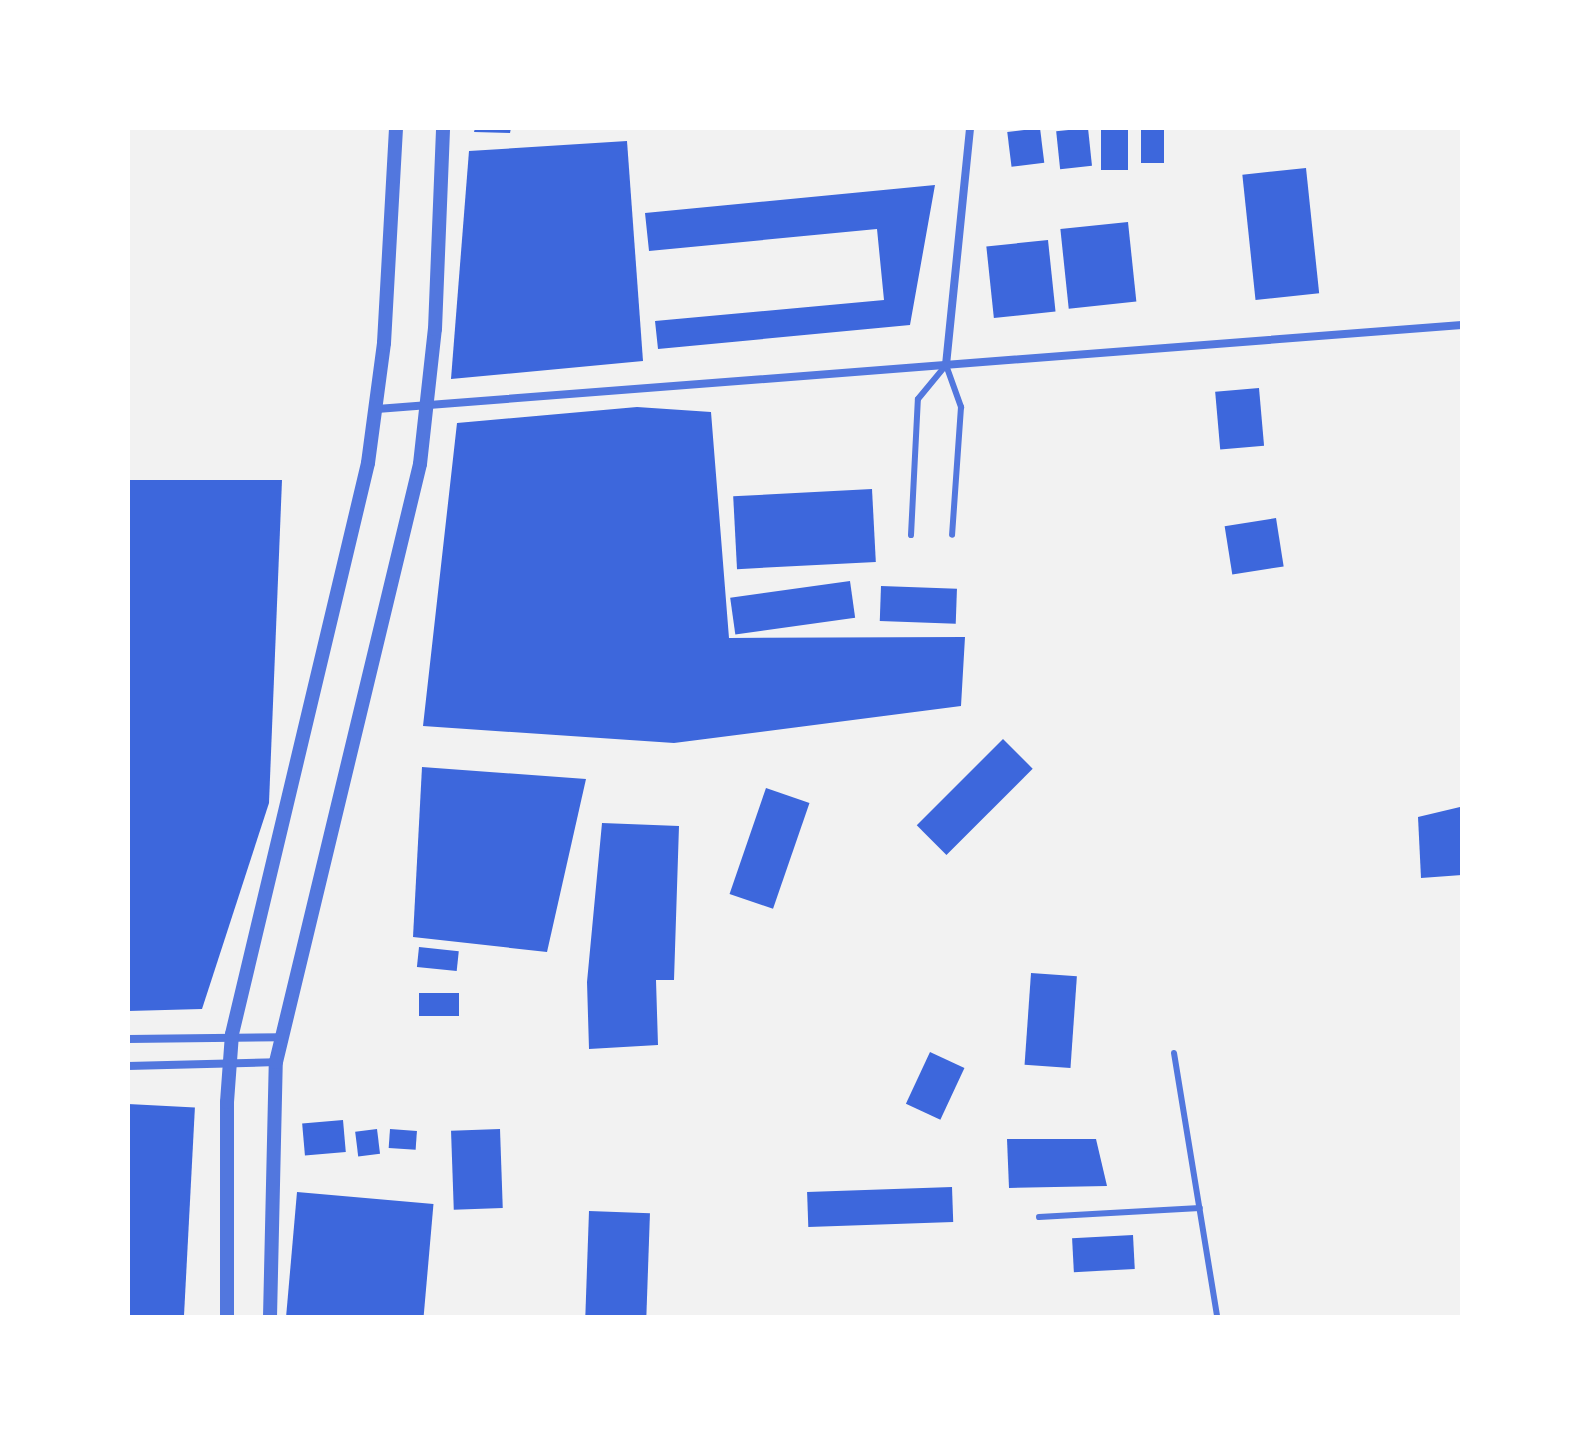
<!DOCTYPE html>
<style>
body{margin:0}
#map{position:relative;width:1590px;height:1445px;overflow:hidden;background:#f2f2f2;font-family:"Asap Condensed",sans-serif}
div>[style]{position:absolute}
.building>*{inset:0;background:#3d67dc;transform-origin:0 0}
.service>*{height:6px;margin:-3px;padding:0 3px;transform-origin:3px;border-radius:3px;background:#5277de}
.minor>*{height:8px;margin:-4px;padding:0 4px;transform-origin:4px;border-radius:4px;background:#5277de}
.tertiary>*{height:14px;margin:-7px;padding:0 7px;transform-origin:7px;border-radius:7px;background:#5277de}
span{translate:-50% -50%;white-space:nowrap;text-align:center;line-height:1.15;-webkit-text-stroke:8px #fff;paint-order:stroke}
.frame{position:absolute;inset:0;border:130px solid #fff;pointer-events:none}
</style>
<div id="map">
<div class="building">
<div style="clip-path:polygon(475px 128px,511px 128px,510px 133px,474px 132px)"></div>
<div style="left:1040px;top:128px;width:35px;height:33px;rotate:83deg"></div>
<div style="left:1088px;top:128px;width:38px;height:32px;rotate:84deg"></div>
<div style="left:1101px;top:128px;width:27px;height:42px"></div>
<div style="left:1141px;top:128px;width:23px;height:35px"></div>
<div style="clip-path:polygon(627px 141px,643px 361px,451px 379px,469px 151px)"></div>
<div style="left:1306px;top:168px;width:126px;height:64px;rotate:84deg"></div>
<div style="clip-path:polygon(935px 185px,910px 325px,658px 349px,655px 321px,884px 300px,877px 229px,649px 251px,645px 213px)"></div>
<div style="left:1128px;top:222px;width:80px;height:68px;rotate:84deg"></div>
<div style="left:1048px;top:240px;width:72px;height:62px;rotate:84deg"></div>
<div style="left:1259px;top:388px;width:58px;height:44px;rotate:85deg"></div>
<div style="clip-path:polygon(637px 407px,711px 412px,729px 638px,965px 637px,961px 706px,674px 743px,423px 726px,457px 423px)"></div>
<div style="clip-path:polygon(128px 480px,282px 480px,269px 803px,202px 1009px,128px 1011px)"></div>
<div style="left:872px;top:489px;width:73px;height:139px;rotate:87deg"></div>
<div style="left:1276px;top:518px;width:49px;height:52px;rotate:81deg"></div>
<div style="left:850px;top:581px;width:37px;height:121px;rotate:82deg"></div>
<div style="left:881px;top:586px;width:76px;height:35px;rotate:2deg"></div>
<div style="left:1003px;top:739px;width:42px;height:122px;rotate:45deg"></div>
<div style="clip-path:polygon(422px 767px,586px 779px,547px 952px,413px 937px)"></div>
<div style="left:766px;top:788px;width:46px;height:112px;rotate:19deg"></div>
<div style="clip-path:polygon(1460px 807px,1462px 875px,1421px 878px,1418px 817px)"></div>
<div style="clip-path:polygon(602px 823px,679px 826px,674px 980px,656px 980px,658px 1045px,589px 1049px,587px 982px)"></div>
<div style="left:419px;top:947px;width:40px;height:20px;rotate:6deg"></div>
<div style="left:1031px;top:973px;width:46px;height:92px;rotate:4deg"></div>
<div style="left:459px;top:993px;width:23px;height:40px;rotate:90deg"></div>
<div style="left:930px;top:1052px;width:38px;height:57px;rotate:25deg"></div>
<div style="left:128px;top:1104px;width:67px;height:213px;rotate:3deg"></div>
<div style="left:343px;top:1120px;width:32px;height:41px;rotate:85deg"></div>
<div style="left:377px;top:1129px;width:25px;height:22px;rotate:83deg"></div>
<div style="left:390px;top:1129px;width:27px;height:19px;rotate:4deg"></div>
<div style="left:500px;top:1129px;width:79px;height:49px;rotate:88deg"></div>
<div style="clip-path:polygon(1007px 1139px,1096px 1139px,1107px 1186px,1009px 1188px)"></div>
<div style="left:952px;top:1187px;width:35px;height:145px;rotate:88deg"></div>
<div style="left:297px;top:1192px;width:137px;height:125px;rotate:5deg"></div>
<div style="left:589px;top:1211px;width:61px;height:106px;rotate:2deg"></div>
<div style="left:1133px;top:1235px;width:34px;height:61px;rotate:87deg"></div>
</div>
<div class="service">
<div style="left:911px;top:535px;width:136px;rotate:-87.1deg"></div>
<div style="left:918px;top:399px;width:44px;rotate:-50.5deg"></div>
<div style="left:946px;top:365px;width:45px;rotate:70.3deg"></div>
<div style="left:961px;top:407px;width:128px;rotate:94deg"></div>
<div style="left:1174px;top:1053px;width:267px;rotate:80.7deg"></div>
<div style="left:1039px;top:1217px;width:161px;rotate:-3.2deg"></div>
</div>
<div class="minor">
<div style="left:946px;top:365px;width:238px;rotate:-84.2deg"></div>
<div style="left:377px;top:409px;width:1088px;rotate:-4.43deg"></div>
<div style="left:128px;top:1039px;width:153px;rotate:-0.7deg"></div>
<div style="left:128px;top:1066px;width:148px;rotate:-1.5deg"></div>
</div>
<div class="tertiary">
<div style="left:227px;top:1317px;width:215px;rotate:-90deg"></div>
<div style="left:227px;top:1102px;width:68px;rotate:-85.8deg"></div>
<div style="left:232px;top:1034px;width:587px;rotate:-76.6deg"></div>
<div style="left:368px;top:463px;width:121px;rotate:-82.4deg"></div>
<div style="left:384px;top:343px;width:215px;rotate:-86.8deg"></div>
<div style="left:270px;top:1317px;width:255px;rotate:-88.7deg"></div>
<div style="left:276px;top:1062px;width:615px;rotate:-76.46deg"></div>
<div style="left:420px;top:464px;width:136px;rotate:-83.7deg"></div>
<div style="left:435px;top:329px;width:201px;rotate:-87.7deg"></div>
</div>
<div class="frame"></div>
</div>
